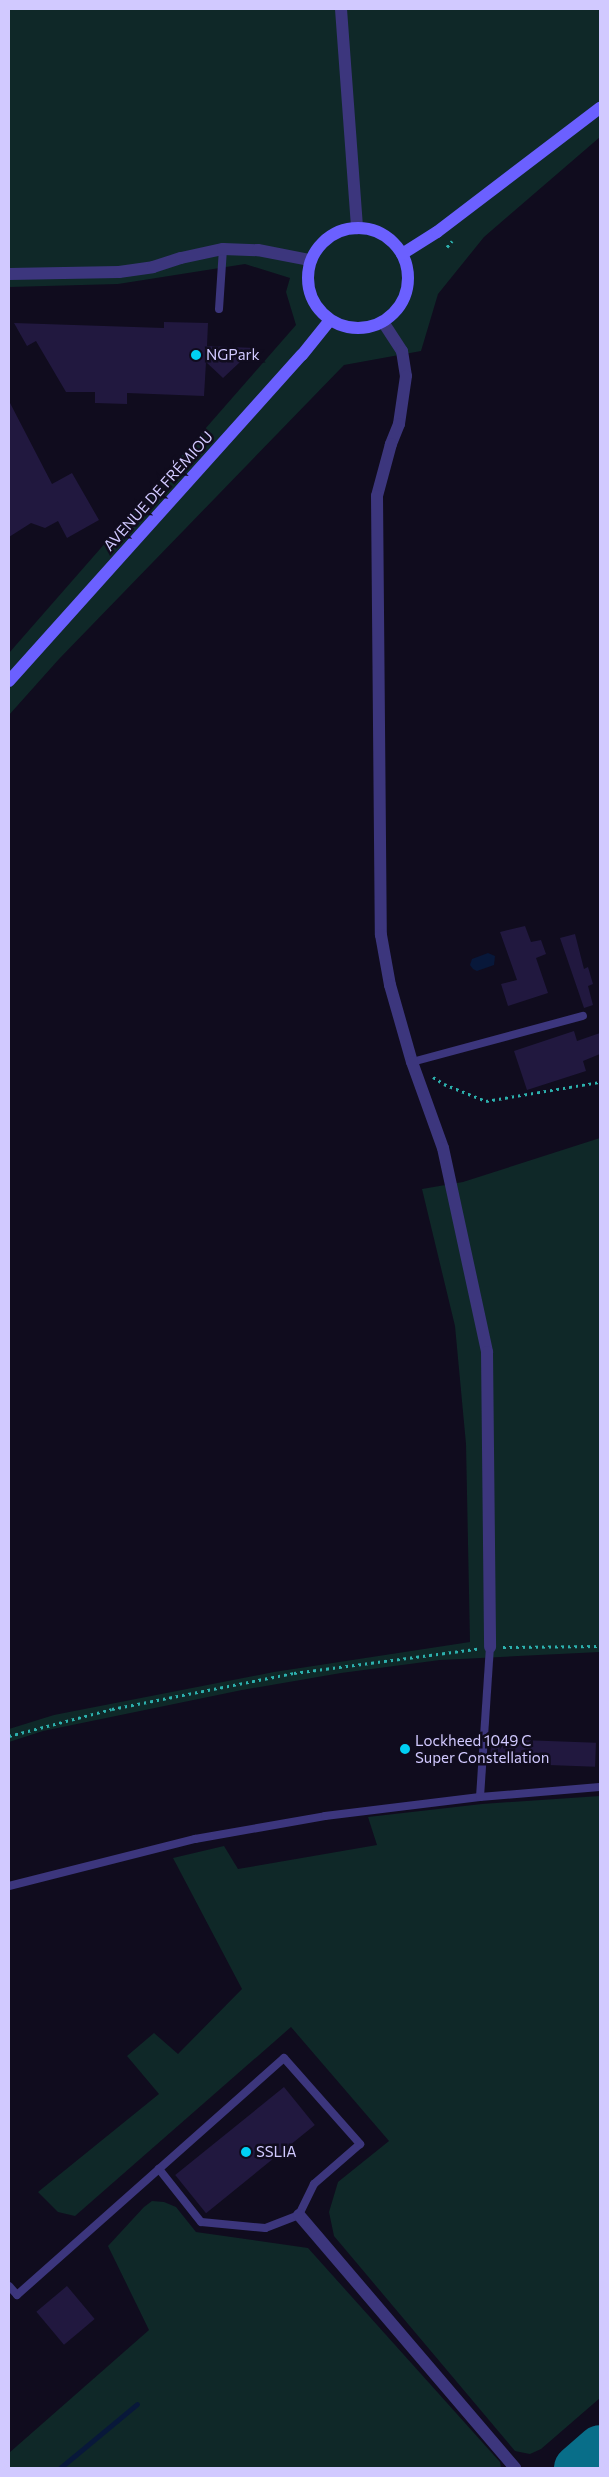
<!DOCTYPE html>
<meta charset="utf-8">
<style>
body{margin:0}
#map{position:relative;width:609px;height:2477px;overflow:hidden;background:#100c1e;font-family:Commissioner,sans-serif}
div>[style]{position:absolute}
.green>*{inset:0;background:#0f2828}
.water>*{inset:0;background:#08183a}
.stream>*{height:5px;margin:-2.5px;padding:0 2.5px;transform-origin:2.5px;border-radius:2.5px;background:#08183a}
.taxiway>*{height:46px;margin:-23px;padding:0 23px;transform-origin:23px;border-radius:23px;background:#086e89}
.building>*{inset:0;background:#21183f;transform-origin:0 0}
.path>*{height:3px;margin-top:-1.5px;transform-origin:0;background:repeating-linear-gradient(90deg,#2cb0ad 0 2.5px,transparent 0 6.5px)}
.service>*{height:8px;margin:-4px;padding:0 4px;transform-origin:4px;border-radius:4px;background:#3c367d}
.minor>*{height:12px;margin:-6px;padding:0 6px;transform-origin:6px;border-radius:6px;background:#3c367d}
.tertiary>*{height:12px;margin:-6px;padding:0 6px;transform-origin:6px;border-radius:6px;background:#3c367d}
.secondary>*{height:12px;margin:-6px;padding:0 6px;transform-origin:6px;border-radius:6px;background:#6b60ff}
.secondary>.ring{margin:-6px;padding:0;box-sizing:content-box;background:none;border:12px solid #6b60ff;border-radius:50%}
.dots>*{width:14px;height:14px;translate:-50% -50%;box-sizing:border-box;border:2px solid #100c1e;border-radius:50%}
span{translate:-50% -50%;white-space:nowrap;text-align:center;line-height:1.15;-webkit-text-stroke:5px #100c1e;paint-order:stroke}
.poi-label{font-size:15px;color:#d1c9ff}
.left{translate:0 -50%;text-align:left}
.street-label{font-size:15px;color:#d1c9ff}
.frame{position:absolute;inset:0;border:10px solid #d1c9ff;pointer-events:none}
</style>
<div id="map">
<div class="green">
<div style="clip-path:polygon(9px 9px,600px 9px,600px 137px,484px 237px,438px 294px,421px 351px,344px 365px,59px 659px,9px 715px,9px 653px,296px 325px,286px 292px,290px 278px,245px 264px,118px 284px,9px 287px)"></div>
<div style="clip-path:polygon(600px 1138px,600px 1652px,440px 1660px,341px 1673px,242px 1690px,43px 1731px,9px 1742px,9px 1729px,54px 1715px,274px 1672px,470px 1642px,466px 1444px,455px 1326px,422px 1189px,463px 1182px)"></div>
<div style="clip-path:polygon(600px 1796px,600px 2398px,541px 2449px,530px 2454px,515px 2451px,334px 2236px,329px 2212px,338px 2182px,389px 2141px,291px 2027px,75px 2216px,58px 2212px,38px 2192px,159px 2094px,127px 2056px,154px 2033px,178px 2054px,242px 1989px,173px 1858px,224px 1846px,238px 1869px,377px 1845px,368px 1817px,482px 1804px)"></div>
<div style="clip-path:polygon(152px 2201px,164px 2202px,176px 2207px,196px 2232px,308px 2248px,500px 2462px,501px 2468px,9px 2468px,9px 2453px,149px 2330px,108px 2246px,144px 2207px)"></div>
</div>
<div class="water">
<div style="clip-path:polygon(488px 953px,495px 956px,494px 965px,477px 971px,473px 969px,470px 965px,472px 959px)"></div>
</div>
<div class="stream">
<div style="left:60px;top:2468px;width:100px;rotate:-39.7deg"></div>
</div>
<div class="taxiway">
<div style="left:577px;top:2468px;width:30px;rotate:-41deg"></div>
</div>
<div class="building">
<div style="clip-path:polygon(164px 322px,208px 323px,207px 346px,255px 348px,223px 378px,206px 362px,204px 396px,127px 393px,127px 404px,95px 403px,95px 392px,66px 392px,36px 341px,27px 346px,14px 323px,164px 328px)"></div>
<div style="clip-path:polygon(9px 401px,52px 484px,72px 473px,99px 520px,67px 538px,58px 521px,45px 528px,31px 523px,9px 537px)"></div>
<div style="clip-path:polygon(525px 926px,531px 942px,541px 940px,546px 954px,536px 958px,548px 993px,508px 1006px,501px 984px,517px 980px,500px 932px)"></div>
<div style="clip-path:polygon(575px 934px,584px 969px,588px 967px,593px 984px,588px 986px,593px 1005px,584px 1008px,560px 938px)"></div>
<div style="clip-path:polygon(574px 1031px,577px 1041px,600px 1033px,600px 1054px,583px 1061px,586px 1071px,527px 1090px,514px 1051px)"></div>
<div style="left:491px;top:1739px;width:105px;height:24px;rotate:2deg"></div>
<div style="left:284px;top:2087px;width:49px;height:140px;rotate:51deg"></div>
<div style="left:67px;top:2286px;width:43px;height:40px;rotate:50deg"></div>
</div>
<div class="path">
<div style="left:447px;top:247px;width:8px;rotate:-50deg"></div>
<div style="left:433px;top:1077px;width:13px;rotate:32deg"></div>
<div style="left:444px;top:1084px;width:45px;rotate:22deg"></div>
<div style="left:486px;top:1101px;width:116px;rotate:-9.5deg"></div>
<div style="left:503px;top:1647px;width:97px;rotate:-0.6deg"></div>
<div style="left:9px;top:1736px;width:106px;rotate:-14.7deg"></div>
<div style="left:112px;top:1709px;width:186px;rotate:-11.2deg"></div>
<div style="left:294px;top:1673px;width:185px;rotate:-7.5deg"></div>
</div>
<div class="service">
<div style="left:219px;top:309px;width:60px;rotate:-86.2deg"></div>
<div style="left:412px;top:1062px;width:177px;rotate:-15.1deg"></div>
<div style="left:480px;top:1797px;width:150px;rotate:-86.2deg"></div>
<div style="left:9px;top:1886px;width:192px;rotate:-14.2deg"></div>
<div style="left:195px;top:1839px;width:132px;rotate:-10deg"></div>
<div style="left:325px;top:1816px;width:156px;rotate:-7deg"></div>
<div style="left:480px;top:1797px;width:120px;rotate:-4.8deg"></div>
<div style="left:9px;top:2286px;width:12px;rotate:48deg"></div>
<div style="left:17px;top:2295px;width:357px;rotate:-41.6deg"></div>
<div style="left:284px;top:2058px;width:115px;rotate:48.5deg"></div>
<div style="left:360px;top:2144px;width:61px;rotate:139deg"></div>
<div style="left:314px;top:2184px;width:34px;rotate:116deg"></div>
<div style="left:299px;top:2215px;width:36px;rotate:159deg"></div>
<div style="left:265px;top:2228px;width:64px;rotate:-174.6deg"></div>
<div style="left:201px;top:2222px;width:68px;rotate:-128.4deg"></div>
</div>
<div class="minor">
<div style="left:341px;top:9px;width:220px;rotate:85.8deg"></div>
<div style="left:383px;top:322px;width:35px;rotate:57deg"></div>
<div style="left:402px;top:351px;width:25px;rotate:81deg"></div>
<div style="left:406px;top:376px;width:49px;rotate:98.3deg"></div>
<div style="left:399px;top:424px;width:22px;rotate:112deg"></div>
<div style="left:391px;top:444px;width:54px;rotate:105.1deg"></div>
<div style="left:377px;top:496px;width:439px;rotate:89.5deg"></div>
<div style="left:381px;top:935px;width:51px;rotate:79.8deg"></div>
<div style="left:390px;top:985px;width:80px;rotate:74.1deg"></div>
<div style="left:412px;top:1062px;width:91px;rotate:70.2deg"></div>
<div style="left:443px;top:1148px;width:209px;rotate:77.8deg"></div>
<div style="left:487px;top:1352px;width:295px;rotate:89.4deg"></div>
<div style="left:299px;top:2215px;width:333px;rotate:49.5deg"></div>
</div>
<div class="tertiary">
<div style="left:9px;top:274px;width:110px;rotate:-1deg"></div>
<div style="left:119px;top:272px;width:34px;rotate:-8deg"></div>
<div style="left:153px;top:267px;width:29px;rotate:-18deg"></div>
<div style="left:181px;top:258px;width:43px;rotate:-12.1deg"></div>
<div style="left:223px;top:249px;width:35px;rotate:2deg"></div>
<div style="left:258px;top:250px;width:53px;rotate:10.9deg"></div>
</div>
<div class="secondary">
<div class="ring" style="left:308px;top:228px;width:88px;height:88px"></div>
<div style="left:402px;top:254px;width:41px;rotate:-32.2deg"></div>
<div style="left:437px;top:232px;width:205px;rotate:-37.3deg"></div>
<div style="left:9px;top:681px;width:438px;rotate:-48.1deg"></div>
<div style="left:302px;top:355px;width:45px;rotate:-51.3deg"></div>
</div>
<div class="dots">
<div style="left:196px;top:355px;background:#00d0f4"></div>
<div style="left:405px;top:1749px;background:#00d0f4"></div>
<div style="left:246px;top:2152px;background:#00d0f4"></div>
</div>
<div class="poi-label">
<span class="left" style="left:206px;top:355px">NGPark</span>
<span class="left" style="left:415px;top:1749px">Lockheed 1049 C<br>Super Constellation</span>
<span class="left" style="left:256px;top:2152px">SSLIA</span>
</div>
<div class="street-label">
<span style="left:158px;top:491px;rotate:-48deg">AVENUE DE FRÉMIOU</span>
</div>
<div class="frame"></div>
</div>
